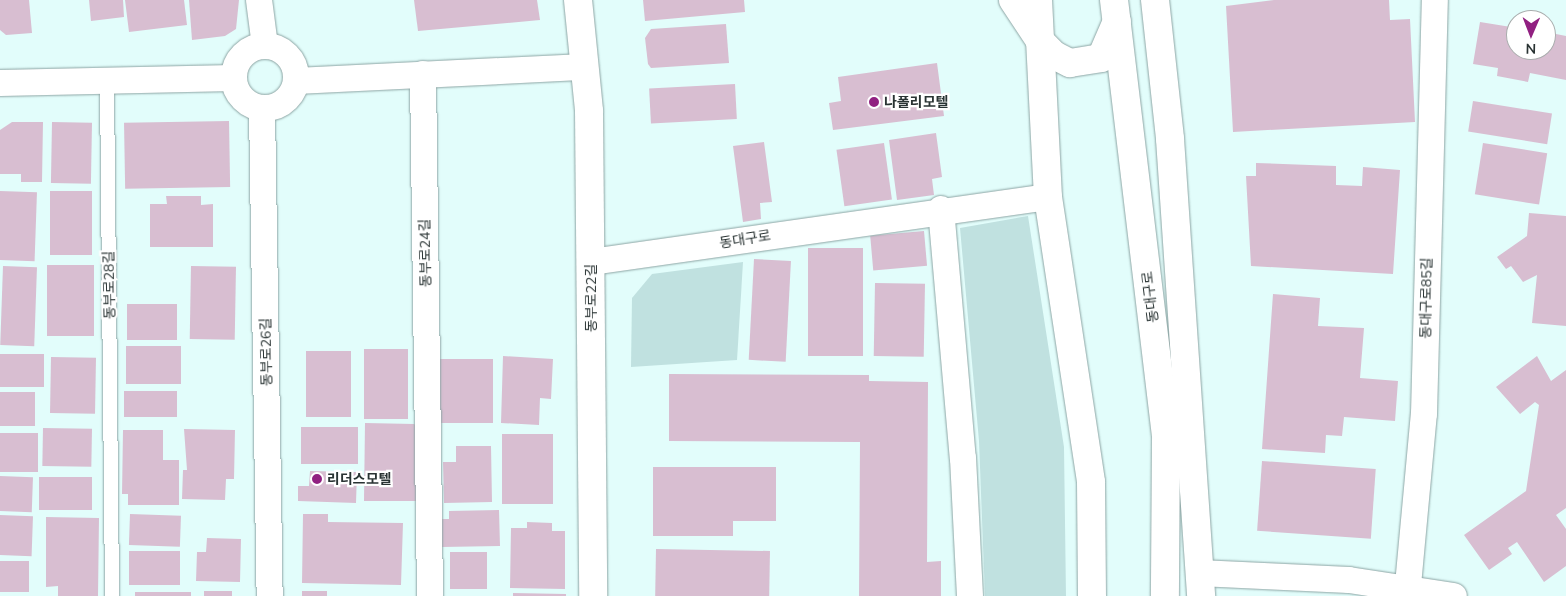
<!DOCTYPE html>
<meta charset="utf-8">
<style>
body{margin:0}
#map{position:relative;width:1566px;height:596px;overflow:hidden;background:#e2fdfb;font-family:Mulish,"Noto Sans KR",sans-serif}
div>[style]{position:absolute}
.green>*{inset:0;background:#c0e1e0}
.building>*{inset:0;background:#d8bed1;transform-origin:0 0}
.roads{filter:drop-shadow(0 0 1px #8da5a4) drop-shadow(0 0 1px #8da5a4)}
.lane>*{height:14px;margin:-7px;padding:0 7px;transform-origin:7px;border-radius:7px;background:#fff}
.street>*{height:26px;margin:-13px;padding:0 13px;transform-origin:13px;border-radius:13px;background:#fff}
.street>.ring{margin:-13px;padding:0;box-sizing:content-box;background:none;border:26px solid #fff;border-radius:50%}
.secondary>*{height:28px;margin:-14px;padding:0 14px;transform-origin:14px;border-radius:14px;background:#fff}
.dots>*{width:14px;height:14px;translate:-50% -50%;box-sizing:border-box;border:2px solid #fff;border-radius:50%}
span{translate:-50% -50%;white-space:nowrap;text-align:center;line-height:1.15;-webkit-text-stroke:4.5px #fff;paint-order:stroke}
.poi-label{font-size:14px;color:#293333;font-weight:700}
.left{translate:0 -50%;text-align:left}
.street-label{font-size:14px;color:#293333}
.north{position:absolute;left:1506px;top:10px;width:50px;height:50px;box-sizing:border-box;background:#fff;border:1px solid #a9adad;border-radius:50%;rotate:181deg;font-size:14px;font-weight:700;line-height:20px;text-align:center;color:#293333}
.north::after{content:'';display:block;margin:auto;width:18px;height:22px;background:#912081;clip-path:polygon(50% 0,100% 100%,50% 72%,0 100%)}
</style>
<div id="map">
<div class="green">
<div style="clip-path:polygon(1028px 216px,1064px 447px,1066px 596px,985px 596px,979px 441px,960px 228px)"></div>
<div style="clip-path:polygon(743px 262px,737px 360px,631px 367px,632px 298px,652px 274px)"></div>
</div>
<div class="building">
<div style="clip-path:polygon(0 0,29px 0,32px 33px,6px 35px,0 30px)"></div>
<div style="clip-path:polygon(89px 0,123px 0,124px 17px,91px 21px)"></div>
<div style="clip-path:polygon(125px 0,184px 0,187px 25px,129px 32px)"></div>
<div style="clip-path:polygon(189px 0,239px 0,236px 29px,225px 36px,192px 40px)"></div>
<div style="clip-path:polygon(414px 0,537px 0,540px 20px,418px 31px)"></div>
<div style="clip-path:polygon(643px 0,744px 0,745px 12px,645px 21px)"></div>
<div style="clip-path:polygon(1274px 0,1389px 0,1390px 20px,1410px 19px,1415px 122px,1233px 132px,1226px 6px)"></div>
<div style="clip-path:polygon(1480px 22px,1511px 27px,1510px 32px,1516px 33px,1516px 50px,1546px 50px,1546px 32px,1566px 36px,1566px 80px,1530px 73px,1528px 82px,1497px 76px,1498px 68px,1473px 64px)"></div>
<div style="clip-path:polygon(726px 24px,729px 63px,651px 68px,648px 64px,645px 38px,651px 29px)"></div>
<div style="clip-path:polygon(937px 63px,944px 116px,833px 130px,829px 103px,841px 101px,838px 77px)"></div>
<div style="left:735px;top:84px;width:35px;height:86px;rotate:87deg"></div>
<div style="left:1473px;top:101px;width:80px;height:31px;rotate:9deg"></div>
<div style="left:229px;top:121px;width:66px;height:105px;rotate:89deg"></div>
<div style="clip-path:polygon(12px 122px,43px 122px,42px 182px,21px 182px,21px 174px,0 174px,0 130px)"></div>
<div style="left:52px;top:122px;width:40px;height:61px;rotate:1deg"></div>
<div style="clip-path:polygon(936px 133px,942px 177px,932px 179px,934px 195px,897px 200px,889px 140px)"></div>
<div style="clip-path:polygon(764px 142px,772px 202px,760px 203px,761px 219px,743px 222px,733px 146px)"></div>
<div style="left:884px;top:143px;width:57px;height:48px;rotate:82deg"></div>
<div style="left:1483px;top:143px;width:65px;height:52px;rotate:9deg"></div>
<div style="clip-path:polygon(1256px 163px,1336px 166px,1336px 185px,1362px 186px,1363px 167px,1400px 170px,1393px 274px,1251px 266px,1246px 176px,1256px 176px)"></div>
<div style="left:0;top:191px;width:37px;height:69px;rotate:2deg"></div>
<div style="left:50px;top:191px;width:42px;height:64px"></div>
<div style="clip-path:polygon(166px 196px,201px 196px,201px 205px,213px 204px,213px 247px,150px 247px,150px 204px,167px 204px)"></div>
<div style="clip-path:polygon(1529px 213px,1566px 216px,1566px 326px,1532px 323px,1537px 275px,1523px 282px,1511px 266px,1506px 269px,1497px 257px,1527px 236px)"></div>
<div style="left:924px;top:231px;width:35px;height:54px;rotate:85deg"></div>
<div style="left:808px;top:248px;width:55px;height:108px"></div>
<div style="left:754px;top:259px;width:37px;height:101px;rotate:3deg"></div>
<div style="left:47px;top:265px;width:47px;height:71px"></div>
<div style="left:3px;top:266px;width:34px;height:79px;rotate:2deg"></div>
<div style="left:191px;top:266px;width:45px;height:73px;rotate:1deg"></div>
<div style="left:875px;top:283px;width:50px;height:73px;rotate:1deg"></div>
<div style="clip-path:polygon(1273px 294px,1320px 298px,1318px 326px,1364px 328px,1360px 378px,1398px 381px,1395px 421px,1344px 417px,1342px 436px,1326px 435px,1325px 453px,1262px 449px)"></div>
<div style="left:127px;top:304px;width:50px;height:36px"></div>
<div style="left:126px;top:346px;width:55px;height:38px"></div>
<div style="left:364px;top:349px;width:44px;height:70px"></div>
<div style="left:306px;top:351px;width:45px;height:66px"></div>
<div style="left:44px;top:354px;width:33px;height:44px;rotate:90deg"></div>
<div style="clip-path:polygon(503px 356px,553px 359px,551px 399px,540px 398px,539px 425px,501px 423px)"></div>
<div style="clip-path:polygon(1537px 356px,1551px 381px,1566px 370px,1566px 508px,1556px 515px,1566px 529px,1566px 566px,1544px 582px,1517px 542px,1508px 548px,1512px 554px,1489px 570px,1464px 535px,1526px 491px,1539px 405px,1535px 402px,1520px 414px,1496px 387px)"></div>
<div style="left:51px;top:357px;width:45px;height:56px;rotate:1deg"></div>
<div style="left:439px;top:359px;width:54px;height:64px"></div>
<div style="clip-path:polygon(669px 374px,869px 375px,869px 381px,928px 382px,927px 562px,941px 561px,941px 596px,859px 596px,860px 442px,669px 441px)"></div>
<div style="left:177px;top:391px;width:26px;height:53px;rotate:90deg"></div>
<div style="left:0;top:392px;width:35px;height:34px"></div>
<div style="clip-path:polygon(365px 423px,414px 424px,418px 427px,418px 501px,364px 501px)"></div>
<div style="left:301px;top:427px;width:57px;height:37px"></div>
<div style="left:43px;top:428px;width:49px;height:38px;rotate:1deg"></div>
<div style="clip-path:polygon(184px 429px,235px 430px,234px 479px,226px 479px,225px 500px,182px 499px,183px 470px,187px 470px)"></div>
<div style="clip-path:polygon(123px 430px,163px 430px,163px 460px,179px 460px,179px 505px,128px 505px,128px 494px,122px 494px)"></div>
<div style="left:0;top:433px;width:38px;height:39px"></div>
<div style="left:502px;top:434px;width:51px;height:70px"></div>
<div style="clip-path:polygon(456px 446px,491px 446px,492px 502px,444px 503px,443px 462px,456px 462px)"></div>
<div style="left:1262px;top:461px;width:114px;height:70px;rotate:4deg"></div>
<div style="clip-path:polygon(653px 467px,776px 467px,776px 521px,733px 521px,733px 536px,653px 536px)"></div>
<div style="clip-path:polygon(310px 471px,357px 472px,356px 503px,298px 501px,298px 486px,309px 486px)"></div>
<div style="left:0;top:476px;width:33px;height:35px;rotate:2deg"></div>
<div style="left:39px;top:477px;width:53px;height:33px"></div>
<div style="clip-path:polygon(499px 510px,500px 546px,442px 547px,441px 519px,449px 519px,449px 511px)"></div>
<div style="left:130px;top:514px;width:51px;height:31px;rotate:2deg"></div>
<div style="clip-path:polygon(303px 514px,328px 514px,328px 522px,403px 523px,401px 585px,302px 583px)"></div>
<div style="left:0;top:515px;width:33px;height:40px;rotate:2deg"></div>
<div style="clip-path:polygon(46px 517px,99px 518px,98px 596px,58px 596px,58px 586px,46px 587px)"></div>
<div style="clip-path:polygon(527px 522px,552px 523px,552px 531px,565px 531px,565px 589px,510px 588px,511px 528px,527px 528px)"></div>
<div style="clip-path:polygon(207px 538px,241px 539px,240px 582px,196px 581px,197px 552px,206px 552px)"></div>
<div style="left:656px;top:549px;width:114px;height:47px;rotate:1deg"></div>
<div style="left:129px;top:551px;width:51px;height:34px"></div>
<div style="left:450px;top:552px;width:37px;height:37px"></div>
<div style="left:0;top:561px;width:29px;height:31px"></div>
<div style="left:204px;top:591px;width:28px;height:5px"></div>
<div style="left:302px;top:591px;width:25px;height:5px"></div>
<div style="left:135px;top:592px;width:56px;height:4px"></div>
<div style="clip-path:polygon(513px 593px,566px 594px,566px 596px,513px 596px)"></div>
</div>
<div class="roads">
<div class="lane">
<div style="left:107px;top:82px;width:514px;rotate:89.44deg"></div>
</div>
<div class="street">
<div style="left:259px;top:0;width:46px;rotate:82.6deg"></div>
<div class="ring" style="left:234px;top:46px;width:36px;height:36px"></div>
<div style="left:423px;top:74px;width:522px;rotate:89.23deg"></div>
<div style="left:296px;top:81px;width:289px;rotate:-2.8deg"></div>
<div style="left:0;top:83px;width:234px;rotate:-1.2deg"></div>
<div style="left:262px;top:108px;width:488px;rotate:89.1deg"></div>
<div style="left:941px;top:209px;width:250px;rotate:85deg"></div>
<div style="left:963px;top:458px;width:138px;rotate:87.1deg"></div>
<div style="left:591px;top:262px;width:462px;rotate:-8.1deg"></div>
<div style="left:1199px;top:573px;width:150px;rotate:2.7deg"></div>
<div style="left:1349px;top:580px;width:106px;rotate:8.7deg"></div>
<div style="left:1407px;top:596px;width:183px;rotate:-84.7deg"></div>
<div style="left:1424px;top:414px;width:414px;rotate:-88.5deg"></div>
</div>
<div class="secondary">
<div style="left:578px;top:0;width:112px;rotate:84.3deg"></div>
<div style="left:589px;top:111px;width:485px;rotate:89.5deg"></div>
<div style="left:1013px;top:0;width:49px;rotate:56.6deg"></div>
<div style="left:1040px;top:41px;width:20px;rotate:45deg"></div>
<div style="left:1054px;top:55px;width:18px;rotate:27deg"></div>
<div style="left:1070px;top:63px;width:31px;rotate:-9deg"></div>
<div style="left:1101px;top:58px;width:40px;rotate:-66.6deg"></div>
<div style="left:1038px;top:0;width:197px;rotate:87.1deg"></div>
<div style="left:1048px;top:197px;width:288px;rotate:81.4deg"></div>
<div style="left:1091px;top:482px;width:114px;rotate:89.5deg"></div>
<div style="left:1114px;top:0;width:442px;rotate:83.2deg"></div>
<div style="left:1166px;top:439px;width:157px;rotate:90.4deg"></div>
<div style="left:1155px;top:0;width:140px;rotate:83.8deg"></div>
<div style="left:1170px;top:139px;width:458px;rotate:86.1deg"></div>
</div>
</div>
<div class="dots">
<div style="left:874px;top:102px;background:#912081"></div>
<div style="left:317px;top:479px;background:#912081"></div>
</div>
<div class="poi-label">
<span class="left" style="left:884px;top:102px">나폴리모텔</span>
<span class="left" style="left:327px;top:479px">리더스모텔</span>
</div>
<div class="street-label">
<span style="left:745px;top:239px;rotate:-9deg">동대구로</span>
<span style="left:425px;top:253px;rotate:-91deg">동부로24길</span>
<span style="left:109px;top:285px;rotate:-91deg">동부로28길</span>
<span style="left:1150px;top:297px;rotate:-97deg">동대구로</span>
<span style="left:591px;top:298px;rotate:-90deg">동부로22길</span>
<span style="left:1426px;top:298px;rotate:-89deg">동대구로85길</span>
<span style="left:266px;top:352px;rotate:-91deg">동부로26길</span>
</div>
<div class="north">N</div>
</div>
